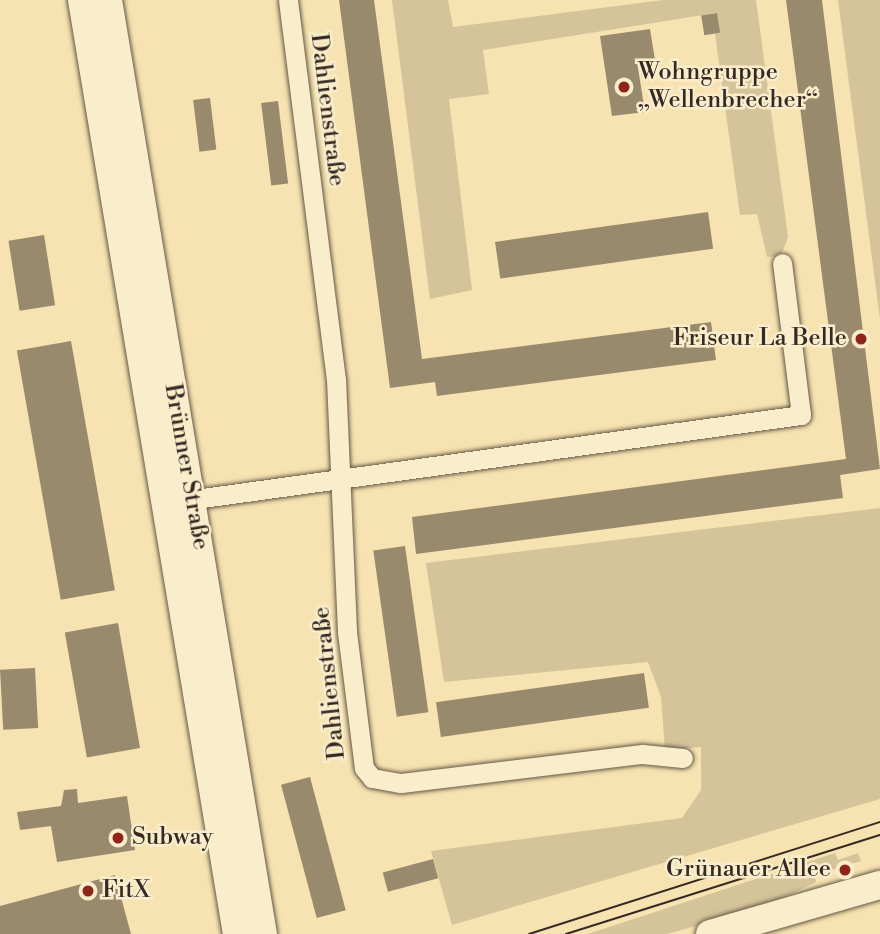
<!DOCTYPE html>
<meta charset="utf-8">
<style>
body{margin:0}
#map{position:relative;width:880px;height:934px;overflow:hidden;background:#f6e3b1;font-family:"Libre Bodoni",serif}
div>[style]{position:absolute}
.green>*{inset:0;background:#d5c399}
.building>*{inset:0;background:#9a8a6d;transform-origin:0 0}
.roads{filter:drop-shadow(0 0 2px #665846) drop-shadow(0 0 2px #665846)}
.minor>*{height:19px;margin:-9.5px;padding:0 9.5px;transform-origin:9.5px;border-radius:9.5px;background:#f9edcc}
.secondary>*{height:28px;margin:-14px;padding:0 14px;transform-origin:14px;border-radius:14px;background:#f9edcc}
.tram>*{height:2px;margin:-1px;padding:0 1px;transform-origin:1px;border-radius:1px;background:#362923}
.dots>*{width:19px;height:19px;translate:-50% -50%;box-sizing:border-box;border:4px solid #f9edcc;border-radius:50%}
span{translate:-50% -50%;white-space:nowrap;text-align:center;line-height:1.15;-webkit-text-stroke:5px #f9edcc;paint-order:stroke}
.poi-label{font-size:24px;color:#362923}
.left{translate:0 -50%;text-align:left}
.right{translate:-100% -50%;text-align:right}
.street-label{font-size:24px;color:#362923}
</style>
<div id="map">
<div class="green">
<div style="clip-path:polygon(392px 0,448px 0,453px 27px,663px 0,756px 0,788px 237px,781px 256px,767px 257px,757px 214px,740px 215px,715px 34px,720px 33px,716px 13px,483px 50px,489px 94px,449px 99px,472px 290px,430px 299px)"></div>
<div style="clip-path:polygon(838px 0,880px 0,880px 319px)"></div>
<div style="clip-path:polygon(880px 508px,880px 799px,452px 925px,431px 851px,682px 818px,701px 790px,701px 747px,665px 750px,661px 697px,648px 662px,444px 682px,426px 563px)"></div>
<div style="clip-path:polygon(835px 853px,838px 860px,858px 853px,861px 861px,814px 875px,816px 882px,764px 907px,667px 934px,588px 934px)"></div>
</div>
<div class="building">
<div style="clip-path:polygon(339px 0,374px 0,422px 359px,711px 322px,716px 360px,437px 396px,435px 382px,390px 388px)"></div>
<div style="clip-path:polygon(786px 0,822px 0,880px 469px,840px 475px,843px 498px,416px 554px,412px 517px,846px 459px)"></div>
<div style="left:717px;top:13px;width:20px;height:16px;rotate:81deg"></div>
<div style="clip-path:polygon(650px 29px,655px 60px,637px 62px,645px 112px,612px 116px,600px 36px)"></div>
<div style="left:210px;top:98px;width:52px;height:17px;rotate:83deg"></div>
<div style="left:278px;top:101px;width:83px;height:17px;rotate:83deg"></div>
<div style="left:708px;top:212px;width:37px;height:215px;rotate:82deg"></div>
<div style="left:44px;top:235px;width:71px;height:36px;rotate:81deg"></div>
<div style="left:71px;top:341px;width:253px;height:55px;rotate:80deg"></div>
<div style="left:405px;top:546px;width:168px;height:32px;rotate:82deg"></div>
<div style="left:118px;top:623px;width:127px;height:54px;rotate:80deg"></div>
<div style="left:35px;top:668px;width:60px;height:35px;rotate:87deg"></div>
<div style="left:644px;top:673px;width:35px;height:210px;rotate:82deg"></div>
<div style="left:310px;top:777px;width:138px;height:30px;rotate:75deg"></div>
<div style="clip-path:polygon(77px 789px,78px 803px,127px 796px,135px 850px,57px 862px,51px 826px,20px 830px,17px 812px,61px 806px,64px 790px)"></div>
<div style="left:433px;top:859px;width:20px;height:52px;rotate:75deg"></div>
<div style="clip-path:polygon(115px 875px,131px 934px,0 934px,0 906px)"></div>
</div>
<div class="roads">
<div class="minor">
<div style="left:288px;top:0;width:382px;rotate:82.8deg"></div>
<div style="left:336px;top:379px;width:253px;rotate:87.5deg"></div>
<div style="left:347px;top:632px;width:137px;rotate:82.9deg"></div>
<div style="left:364px;top:768px;width:13px;rotate:51deg"></div>
<div style="left:372px;top:778px;width:29px;rotate:10deg"></div>
<div style="left:401px;top:783px;width:243px;rotate:-6.9deg"></div>
<div style="left:642px;top:754px;width:41px;rotate:5.6deg"></div>
<div style="left:181px;top:501px;width:626px;rotate:-7.9deg"></div>
<div style="left:801px;top:415px;width:153px;rotate:-97.1deg"></div>
</div>
<div class="secondary">
<div style="left:82px;top:0;width:947px;rotate:80.58deg"></div>
<div style="left:108px;top:0;width:947px;rotate:80.58deg"></div>
<div style="left:710px;top:934px;width:177px;rotate:-16.1deg"></div>
</div>
</div>
<div class="tram">
<div style="left:529px;top:934px;width:368px;rotate:-17.7deg"></div>
<div style="left:566px;top:934px;width:329px;rotate:-17.5deg"></div>
</div>
<div class="dots">
<div style="left:624px;top:87px;background:#8f2418"></div>
<div style="left:861px;top:339px;background:#8f2418"></div>
<div style="left:118px;top:838px;background:#8f2418"></div>
<div style="left:845px;top:870px;background:#8f2418"></div>
<div style="left:88px;top:891px;background:#8f2418"></div>
</div>
<div class="poi-label">
<span class="left" style="left:638px;top:87px">Wohngruppe<br>„Wellenbrecher“</span>
<span class="right" style="left:847px;top:339px">Friseur La Belle</span>
<span class="left" style="left:132px;top:838px">Subway</span>
<span class="right" style="left:831px;top:870px">Grünauer Allee</span>
<span class="left" style="left:102px;top:891px">FitX</span>
</div>
<div class="street-label">
<span style="left:327px;top:110px;rotate:83deg">Dahlienstraße</span>
<span style="left:186px;top:467px;rotate:80deg">Brünner Straße</span>
<span style="left:330px;top:683px;rotate:-96deg">Dahlienstraße</span>
</div>
</div>
